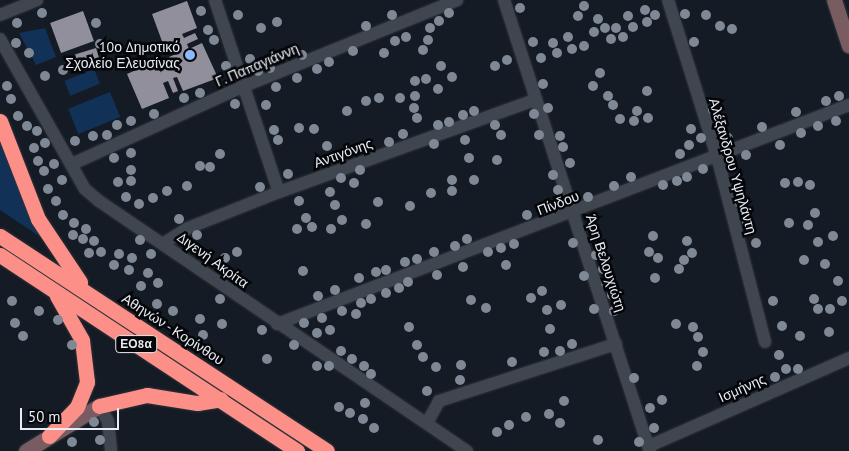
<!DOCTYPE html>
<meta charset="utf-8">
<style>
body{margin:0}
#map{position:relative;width:849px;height:451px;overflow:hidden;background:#151b24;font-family:"PT Sans",sans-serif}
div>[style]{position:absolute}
.green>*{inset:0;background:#123157;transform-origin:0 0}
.building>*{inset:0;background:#918f9c;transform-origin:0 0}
.roads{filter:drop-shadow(0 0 1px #31343b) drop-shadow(0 0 1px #31343b)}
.street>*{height:12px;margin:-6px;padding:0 6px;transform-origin:6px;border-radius:6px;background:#3f4650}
.secondary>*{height:15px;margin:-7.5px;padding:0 7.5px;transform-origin:7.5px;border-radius:7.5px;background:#785c61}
.highway>*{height:15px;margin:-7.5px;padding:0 7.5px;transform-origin:7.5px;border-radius:7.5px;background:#fc9089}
.trees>*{width:10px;height:10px;margin:-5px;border-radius:50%;background:#7f8895}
.dots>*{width:14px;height:14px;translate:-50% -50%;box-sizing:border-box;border:2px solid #040609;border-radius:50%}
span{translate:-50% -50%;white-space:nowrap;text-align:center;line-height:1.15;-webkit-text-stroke:5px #040609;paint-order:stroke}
.shield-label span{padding:1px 4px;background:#040609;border:1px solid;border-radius:4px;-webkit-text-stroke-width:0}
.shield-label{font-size:12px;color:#e8ecf3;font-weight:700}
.poi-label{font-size:14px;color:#e8ecf3}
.right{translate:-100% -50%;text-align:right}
.street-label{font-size:14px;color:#e8ecf3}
.scale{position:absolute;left:20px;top:408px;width:99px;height:22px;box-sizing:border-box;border:2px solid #e8ecf3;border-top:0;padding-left:6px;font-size:15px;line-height:18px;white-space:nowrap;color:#e8ecf3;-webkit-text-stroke:4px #040609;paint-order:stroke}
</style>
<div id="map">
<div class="green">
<div style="clip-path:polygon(45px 28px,56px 57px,36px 65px,19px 33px)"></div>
<div style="left:94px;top:69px;width:16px;height:32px;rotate:68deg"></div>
<div style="left:110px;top:92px;width:27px;height:45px;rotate:68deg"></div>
<div style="clip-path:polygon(0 131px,42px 238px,0 210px)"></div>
</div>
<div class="building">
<div style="clip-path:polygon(187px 1px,197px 28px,182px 34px,184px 38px,195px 33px,198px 39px,187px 44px,189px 49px,202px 43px,218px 78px,183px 91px,177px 77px,173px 78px,178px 91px,173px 93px,168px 81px,163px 83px,169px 98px,142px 109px,127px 74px,154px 62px,158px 70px,172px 64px,169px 57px,176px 54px,171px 41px,163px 44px,152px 14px)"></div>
<div style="left:83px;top:11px;width:32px;height:35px;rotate:70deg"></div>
<div style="left:96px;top:48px;width:10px;height:22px;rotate:73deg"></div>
</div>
<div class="roads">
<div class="street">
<div style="left:215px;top:0;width:202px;rotate:71.6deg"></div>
<div style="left:504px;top:0;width:474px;rotate:72.1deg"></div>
<div style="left:668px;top:0;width:164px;rotate:72.6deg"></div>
<div style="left:717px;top:156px;width:192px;rotate:75.5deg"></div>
<div style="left:0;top:15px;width:40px;rotate:-22deg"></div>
<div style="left:0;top:39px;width:172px;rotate:60.5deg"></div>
<div style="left:85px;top:189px;width:18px;rotate:41deg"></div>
<div style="left:99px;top:201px;width:445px;rotate:34.2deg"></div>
<div style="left:72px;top:164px;width:187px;rotate:-24.4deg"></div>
<div style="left:242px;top:87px;width:232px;rotate:-22deg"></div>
<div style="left:164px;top:243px;width:28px;rotate:-32deg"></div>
<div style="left:188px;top:228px;width:98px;rotate:-21.6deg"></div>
<div style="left:279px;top:192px;width:272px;rotate:-19.8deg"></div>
<div style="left:277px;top:324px;width:612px;rotate:-20.95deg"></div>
<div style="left:99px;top:406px;width:17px;rotate:59deg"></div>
<div style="left:108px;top:421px;width:30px;rotate:84deg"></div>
<div style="left:427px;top:423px;width:25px;rotate:-61deg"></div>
<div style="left:439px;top:401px;width:186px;rotate:-17.9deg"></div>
<div style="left:649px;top:446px;width:219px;rotate:-23.7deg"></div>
</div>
<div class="secondary">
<div style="left:834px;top:0;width:48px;rotate:71.9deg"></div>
<div style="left:26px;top:451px;width:86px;rotate:-31.7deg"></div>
</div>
<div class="highway">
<div style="left:0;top:121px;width:105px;rotate:68.8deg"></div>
<div style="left:38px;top:219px;width:76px;rotate:56.3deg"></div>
<div style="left:0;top:236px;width:391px;rotate:33.3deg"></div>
<div style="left:0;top:255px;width:356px;rotate:33.4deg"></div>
<div style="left:99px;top:406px;width:49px;rotate:-12.9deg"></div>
<div style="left:147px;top:395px;width:51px;rotate:9.1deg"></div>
<div style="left:197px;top:403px;width:24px;rotate:-9deg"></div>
<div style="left:49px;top:436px;width:40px;rotate:-46deg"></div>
<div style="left:77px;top:407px;width:27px;rotate:-68deg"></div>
<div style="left:87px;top:382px;width:42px;rotate:-96.8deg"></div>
<div style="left:82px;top:340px;width:51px;rotate:-119.6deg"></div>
</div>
</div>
<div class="trees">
<div style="left:584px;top:6px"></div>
<div style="left:520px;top:8px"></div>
<div style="left:645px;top:10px"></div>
<div style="left:201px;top:11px"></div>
<div style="left:42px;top:13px"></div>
<div style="left:449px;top:13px"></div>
<div style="left:685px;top:14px"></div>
<div style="left:238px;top:15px"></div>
<div style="left:392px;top:15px"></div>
<div style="left:655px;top:15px"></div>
<div style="left:706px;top:15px"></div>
<div style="left:578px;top:16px"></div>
<div style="left:628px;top:16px"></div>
<div style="left:598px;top:19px"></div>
<div style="left:439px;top:21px"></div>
<div style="left:277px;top:22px"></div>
<div style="left:647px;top:22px"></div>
<div style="left:17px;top:23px"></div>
<div style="left:96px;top:23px"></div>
<div style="left:366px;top:26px"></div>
<div style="left:720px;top:26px"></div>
<div style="left:633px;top:27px"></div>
<div style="left:261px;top:28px"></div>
<div style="left:430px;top:28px"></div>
<div style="left:605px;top:28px"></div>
<div style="left:616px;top:28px"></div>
<div style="left:732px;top:29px"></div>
<div style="left:208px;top:30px"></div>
<div style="left:594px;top:32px"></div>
<div style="left:406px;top:37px"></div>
<div style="left:568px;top:37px"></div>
<div style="left:623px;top:37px"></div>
<div style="left:611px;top:39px"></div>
<div style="left:214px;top:40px"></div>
<div style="left:428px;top:40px"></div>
<div style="left:395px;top:41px"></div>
<div style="left:533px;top:42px"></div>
<div style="left:694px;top:42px"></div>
<div style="left:16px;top:43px"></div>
<div style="left:553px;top:43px"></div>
<div style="left:100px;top:44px"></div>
<div style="left:584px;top:46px"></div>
<div style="left:572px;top:49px"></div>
<div style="left:423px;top:50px"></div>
<div style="left:353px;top:51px"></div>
<div style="left:29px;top:53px"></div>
<div style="left:384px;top:53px"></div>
<div style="left:557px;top:53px"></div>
<div style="left:302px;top:55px"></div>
<div style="left:541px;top:58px"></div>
<div style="left:250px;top:59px"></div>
<div style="left:507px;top:60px"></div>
<div style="left:329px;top:62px"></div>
<div style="left:75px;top:63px"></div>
<div style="left:226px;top:66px"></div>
<div style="left:441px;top:66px"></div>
<div style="left:495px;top:66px"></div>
<div style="left:270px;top:68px"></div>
<div style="left:317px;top:69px"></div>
<div style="left:63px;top:70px"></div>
<div style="left:258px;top:71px"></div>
<div style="left:600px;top:73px"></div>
<div style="left:45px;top:76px"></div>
<div style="left:452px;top:77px"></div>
<div style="left:297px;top:78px"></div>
<div style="left:426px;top:79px"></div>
<div style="left:415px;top:81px"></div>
<div style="left:543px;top:84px"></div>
<div style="left:7px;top:86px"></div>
<div style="left:593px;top:86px"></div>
<div style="left:276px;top:87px"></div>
<div style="left:438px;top:89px"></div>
<div style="left:647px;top:91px"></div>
<div style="left:200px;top:93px"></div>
<div style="left:415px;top:96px"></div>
<div style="left:608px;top:96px"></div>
<div style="left:839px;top:96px"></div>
<div style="left:184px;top:98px"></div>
<div style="left:379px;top:98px"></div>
<div style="left:400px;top:98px"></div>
<div style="left:11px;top:99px"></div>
<div style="left:366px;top:101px"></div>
<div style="left:826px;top:101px"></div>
<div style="left:235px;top:104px"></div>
<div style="left:266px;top:105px"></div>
<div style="left:613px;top:105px"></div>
<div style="left:414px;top:108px"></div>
<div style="left:548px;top:108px"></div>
<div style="left:713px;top:110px"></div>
<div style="left:347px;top:111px"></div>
<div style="left:474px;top:111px"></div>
<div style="left:637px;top:111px"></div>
<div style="left:796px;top:112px"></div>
<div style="left:154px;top:114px"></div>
<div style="left:534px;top:114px"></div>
<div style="left:463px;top:115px"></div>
<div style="left:18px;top:116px"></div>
<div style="left:417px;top:118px"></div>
<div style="left:648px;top:118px"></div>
<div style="left:620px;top:119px"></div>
<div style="left:131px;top:121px"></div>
<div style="left:634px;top:121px"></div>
<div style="left:836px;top:121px"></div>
<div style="left:449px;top:122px"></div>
<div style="left:117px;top:125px"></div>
<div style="left:438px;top:125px"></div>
<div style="left:495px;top:125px"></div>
<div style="left:27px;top:126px"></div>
<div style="left:818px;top:126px"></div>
<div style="left:762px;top:127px"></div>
<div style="left:299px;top:128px"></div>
<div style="left:314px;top:129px"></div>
<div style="left:691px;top:129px"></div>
<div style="left:274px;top:130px"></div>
<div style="left:37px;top:131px"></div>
<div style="left:801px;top:133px"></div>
<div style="left:403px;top:134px"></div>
<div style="left:107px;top:135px"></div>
<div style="left:501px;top:135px"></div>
<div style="left:539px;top:135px"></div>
<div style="left:93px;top:136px"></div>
<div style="left:560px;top:136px"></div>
<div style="left:701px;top:138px"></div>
<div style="left:728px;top:138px"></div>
<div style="left:278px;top:140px"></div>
<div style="left:465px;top:140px"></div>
<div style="left:75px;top:141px"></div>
<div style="left:389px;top:142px"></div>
<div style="left:45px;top:143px"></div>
<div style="left:434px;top:144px"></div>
<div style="left:689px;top:145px"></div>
<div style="left:780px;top:145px"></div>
<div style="left:327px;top:146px"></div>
<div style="left:563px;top:147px"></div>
<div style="left:34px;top:148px"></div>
<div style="left:131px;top:153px"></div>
<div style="left:220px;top:154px"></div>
<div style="left:680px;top:154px"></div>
<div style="left:746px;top:155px"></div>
<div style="left:114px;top:158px"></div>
<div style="left:331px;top:158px"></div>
<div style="left:469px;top:158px"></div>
<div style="left:497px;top:160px"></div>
<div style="left:38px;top:161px"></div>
<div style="left:570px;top:163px"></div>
<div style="left:54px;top:164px"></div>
<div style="left:200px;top:166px"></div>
<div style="left:210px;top:167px"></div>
<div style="left:703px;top:169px"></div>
<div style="left:131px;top:170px"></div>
<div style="left:360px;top:170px"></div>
<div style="left:44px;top:171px"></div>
<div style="left:288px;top:174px"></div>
<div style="left:553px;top:175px"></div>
<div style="left:631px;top:177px"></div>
<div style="left:687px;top:177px"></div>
<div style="left:341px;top:178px"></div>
<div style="left:62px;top:180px"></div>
<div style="left:452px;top:180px"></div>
<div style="left:474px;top:180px"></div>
<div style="left:131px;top:181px"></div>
<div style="left:677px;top:181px"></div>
<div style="left:118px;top:182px"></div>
<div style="left:798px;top:182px"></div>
<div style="left:354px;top:183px"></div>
<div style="left:785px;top:183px"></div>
<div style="left:663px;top:185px"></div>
<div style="left:810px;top:185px"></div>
<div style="left:187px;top:186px"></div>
<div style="left:614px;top:186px"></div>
<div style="left:260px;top:187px"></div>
<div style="left:48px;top:189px"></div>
<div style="left:558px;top:190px"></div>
<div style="left:167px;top:191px"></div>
<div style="left:452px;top:191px"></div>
<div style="left:330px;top:192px"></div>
<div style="left:431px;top:193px"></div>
<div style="left:126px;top:197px"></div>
<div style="left:588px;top:197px"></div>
<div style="left:153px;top:198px"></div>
<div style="left:56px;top:201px"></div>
<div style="left:299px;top:201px"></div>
<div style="left:378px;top:202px"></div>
<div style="left:740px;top:203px"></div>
<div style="left:139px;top:204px"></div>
<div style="left:335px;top:205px"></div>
<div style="left:410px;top:206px"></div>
<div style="left:546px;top:210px"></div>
<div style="left:815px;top:213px"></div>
<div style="left:63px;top:215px"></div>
<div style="left:527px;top:215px"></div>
<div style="left:306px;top:218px"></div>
<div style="left:179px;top:219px"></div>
<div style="left:342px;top:220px"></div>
<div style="left:747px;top:222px"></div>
<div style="left:74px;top:223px"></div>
<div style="left:789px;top:223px"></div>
<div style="left:366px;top:224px"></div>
<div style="left:808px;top:225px"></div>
<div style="left:312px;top:227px"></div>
<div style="left:86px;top:229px"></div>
<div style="left:297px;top:229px"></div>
<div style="left:331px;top:229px"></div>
<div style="left:73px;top:235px"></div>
<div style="left:197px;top:235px"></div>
<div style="left:653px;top:236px"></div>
<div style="left:833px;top:236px"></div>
<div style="left:83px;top:239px"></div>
<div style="left:467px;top:239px"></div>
<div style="left:140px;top:240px"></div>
<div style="left:94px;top:241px"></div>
<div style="left:687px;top:241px"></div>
<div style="left:818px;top:242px"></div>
<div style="left:573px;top:243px"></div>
<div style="left:756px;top:243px"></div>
<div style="left:514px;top:244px"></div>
<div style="left:455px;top:246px"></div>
<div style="left:501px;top:248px"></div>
<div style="left:101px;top:252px"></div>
<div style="left:237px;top:252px"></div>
<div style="left:434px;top:252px"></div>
<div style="left:488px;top:252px"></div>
<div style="left:649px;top:252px"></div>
<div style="left:89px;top:253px"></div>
<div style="left:692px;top:253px"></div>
<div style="left:119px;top:254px"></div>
<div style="left:151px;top:254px"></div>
<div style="left:596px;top:255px"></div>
<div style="left:204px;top:256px"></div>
<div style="left:132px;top:258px"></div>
<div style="left:225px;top:258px"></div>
<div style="left:658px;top:258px"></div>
<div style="left:417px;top:259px"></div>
<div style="left:684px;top:260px"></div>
<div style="left:804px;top:260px"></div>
<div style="left:405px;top:262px"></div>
<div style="left:825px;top:264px"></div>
<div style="left:114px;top:265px"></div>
<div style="left:506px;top:265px"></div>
<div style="left:463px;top:267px"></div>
<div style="left:603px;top:269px"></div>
<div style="left:679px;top:269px"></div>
<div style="left:129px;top:270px"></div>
<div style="left:386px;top:270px"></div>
<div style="left:303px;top:271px"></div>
<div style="left:376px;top:272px"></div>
<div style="left:148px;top:273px"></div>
<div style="left:437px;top:275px"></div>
<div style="left:584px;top:276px"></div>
<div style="left:359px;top:278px"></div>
<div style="left:655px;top:278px"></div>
<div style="left:838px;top:281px"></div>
<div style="left:408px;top:282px"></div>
<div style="left:158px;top:283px"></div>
<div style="left:606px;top:283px"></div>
<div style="left:141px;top:286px"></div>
<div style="left:399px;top:288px"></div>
<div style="left:335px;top:290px"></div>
<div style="left:542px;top:291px"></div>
<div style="left:386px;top:293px"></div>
<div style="left:612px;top:295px"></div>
<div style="left:318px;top:296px"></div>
<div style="left:531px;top:298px"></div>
<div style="left:220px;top:299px"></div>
<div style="left:371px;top:299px"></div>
<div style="left:814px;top:299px"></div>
<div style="left:471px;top:300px"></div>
<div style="left:12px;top:301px"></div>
<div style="left:773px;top:301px"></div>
<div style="left:842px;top:301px"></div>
<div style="left:361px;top:303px"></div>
<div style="left:157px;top:304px"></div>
<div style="left:561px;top:305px"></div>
<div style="left:486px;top:308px"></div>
<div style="left:594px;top:309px"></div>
<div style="left:818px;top:309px"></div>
<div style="left:830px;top:309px"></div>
<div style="left:547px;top:310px"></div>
<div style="left:39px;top:311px"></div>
<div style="left:173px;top:311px"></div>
<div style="left:342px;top:311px"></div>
<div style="left:614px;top:311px"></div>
<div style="left:356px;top:314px"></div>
<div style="left:322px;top:318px"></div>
<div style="left:200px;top:319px"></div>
<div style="left:58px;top:320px"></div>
<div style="left:15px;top:323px"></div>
<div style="left:304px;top:323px"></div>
<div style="left:222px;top:324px"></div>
<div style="left:676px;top:324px"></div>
<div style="left:782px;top:326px"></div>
<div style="left:409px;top:327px"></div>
<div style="left:693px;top:327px"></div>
<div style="left:550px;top:329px"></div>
<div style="left:262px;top:330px"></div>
<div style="left:330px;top:330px"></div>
<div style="left:829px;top:332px"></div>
<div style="left:317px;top:333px"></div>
<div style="left:203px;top:335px"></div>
<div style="left:23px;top:336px"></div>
<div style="left:800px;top:336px"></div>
<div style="left:698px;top:337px"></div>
<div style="left:572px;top:344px"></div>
<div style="left:72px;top:345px"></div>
<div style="left:294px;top:345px"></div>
<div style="left:417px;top:345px"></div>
<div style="left:341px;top:351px"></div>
<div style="left:560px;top:351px"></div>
<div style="left:544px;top:352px"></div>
<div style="left:703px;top:352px"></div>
<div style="left:779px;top:355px"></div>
<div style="left:423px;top:357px"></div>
<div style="left:267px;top:359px"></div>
<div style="left:352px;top:359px"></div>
<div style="left:512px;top:362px"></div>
<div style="left:461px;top:365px"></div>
<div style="left:317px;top:366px"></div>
<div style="left:329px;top:366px"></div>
<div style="left:364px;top:366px"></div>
<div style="left:697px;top:366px"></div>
<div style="left:436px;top:367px"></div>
<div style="left:786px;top:369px"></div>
<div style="left:798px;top:369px"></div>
<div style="left:371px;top:374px"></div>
<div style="left:775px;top:377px"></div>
<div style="left:634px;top:378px"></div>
<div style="left:460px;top:380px"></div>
<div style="left:427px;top:391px"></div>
<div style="left:662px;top:400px"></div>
<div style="left:564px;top:401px"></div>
<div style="left:365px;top:403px"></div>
<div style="left:339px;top:407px"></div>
<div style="left:650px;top:408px"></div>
<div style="left:350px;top:413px"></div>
<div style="left:549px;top:414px"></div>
<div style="left:526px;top:417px"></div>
<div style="left:363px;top:419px"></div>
<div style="left:94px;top:422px"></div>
<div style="left:560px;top:423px"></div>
<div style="left:509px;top:425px"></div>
<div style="left:374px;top:428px"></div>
<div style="left:654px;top:428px"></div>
<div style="left:497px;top:432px"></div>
<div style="left:100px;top:440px"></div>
<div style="left:598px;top:440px"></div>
<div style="left:72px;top:442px"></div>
<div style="left:639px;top:442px"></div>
</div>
<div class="dots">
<div style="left:190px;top:55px;background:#8bb9fc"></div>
</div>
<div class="shield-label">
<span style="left:136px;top:344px">ΕΟ8α</span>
</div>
<div class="poi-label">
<span class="right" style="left:180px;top:55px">10ο Δημοτικό<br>Σχολείο Ελευσίνας</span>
</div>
<div class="street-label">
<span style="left:257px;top:65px;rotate:-23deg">Γ. Παπαγιάννη</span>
<span style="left:343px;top:153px;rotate:-20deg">Αντιγόνης</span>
<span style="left:733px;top:166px;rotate:74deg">Αλέξανδρου Υψηλάντη</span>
<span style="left:558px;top:203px;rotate:-21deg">Πίνδου</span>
<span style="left:213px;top:260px;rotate:36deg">Διγενή Ακρίτα</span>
<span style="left:606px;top:263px;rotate:72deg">Άρη Βελουχιώτη</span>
<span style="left:173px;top:329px;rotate:33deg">Αθηνών - Κορίνθου</span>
<span style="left:742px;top:388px;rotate:-24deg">Ισμήνης</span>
</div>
<div class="scale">50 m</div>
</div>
